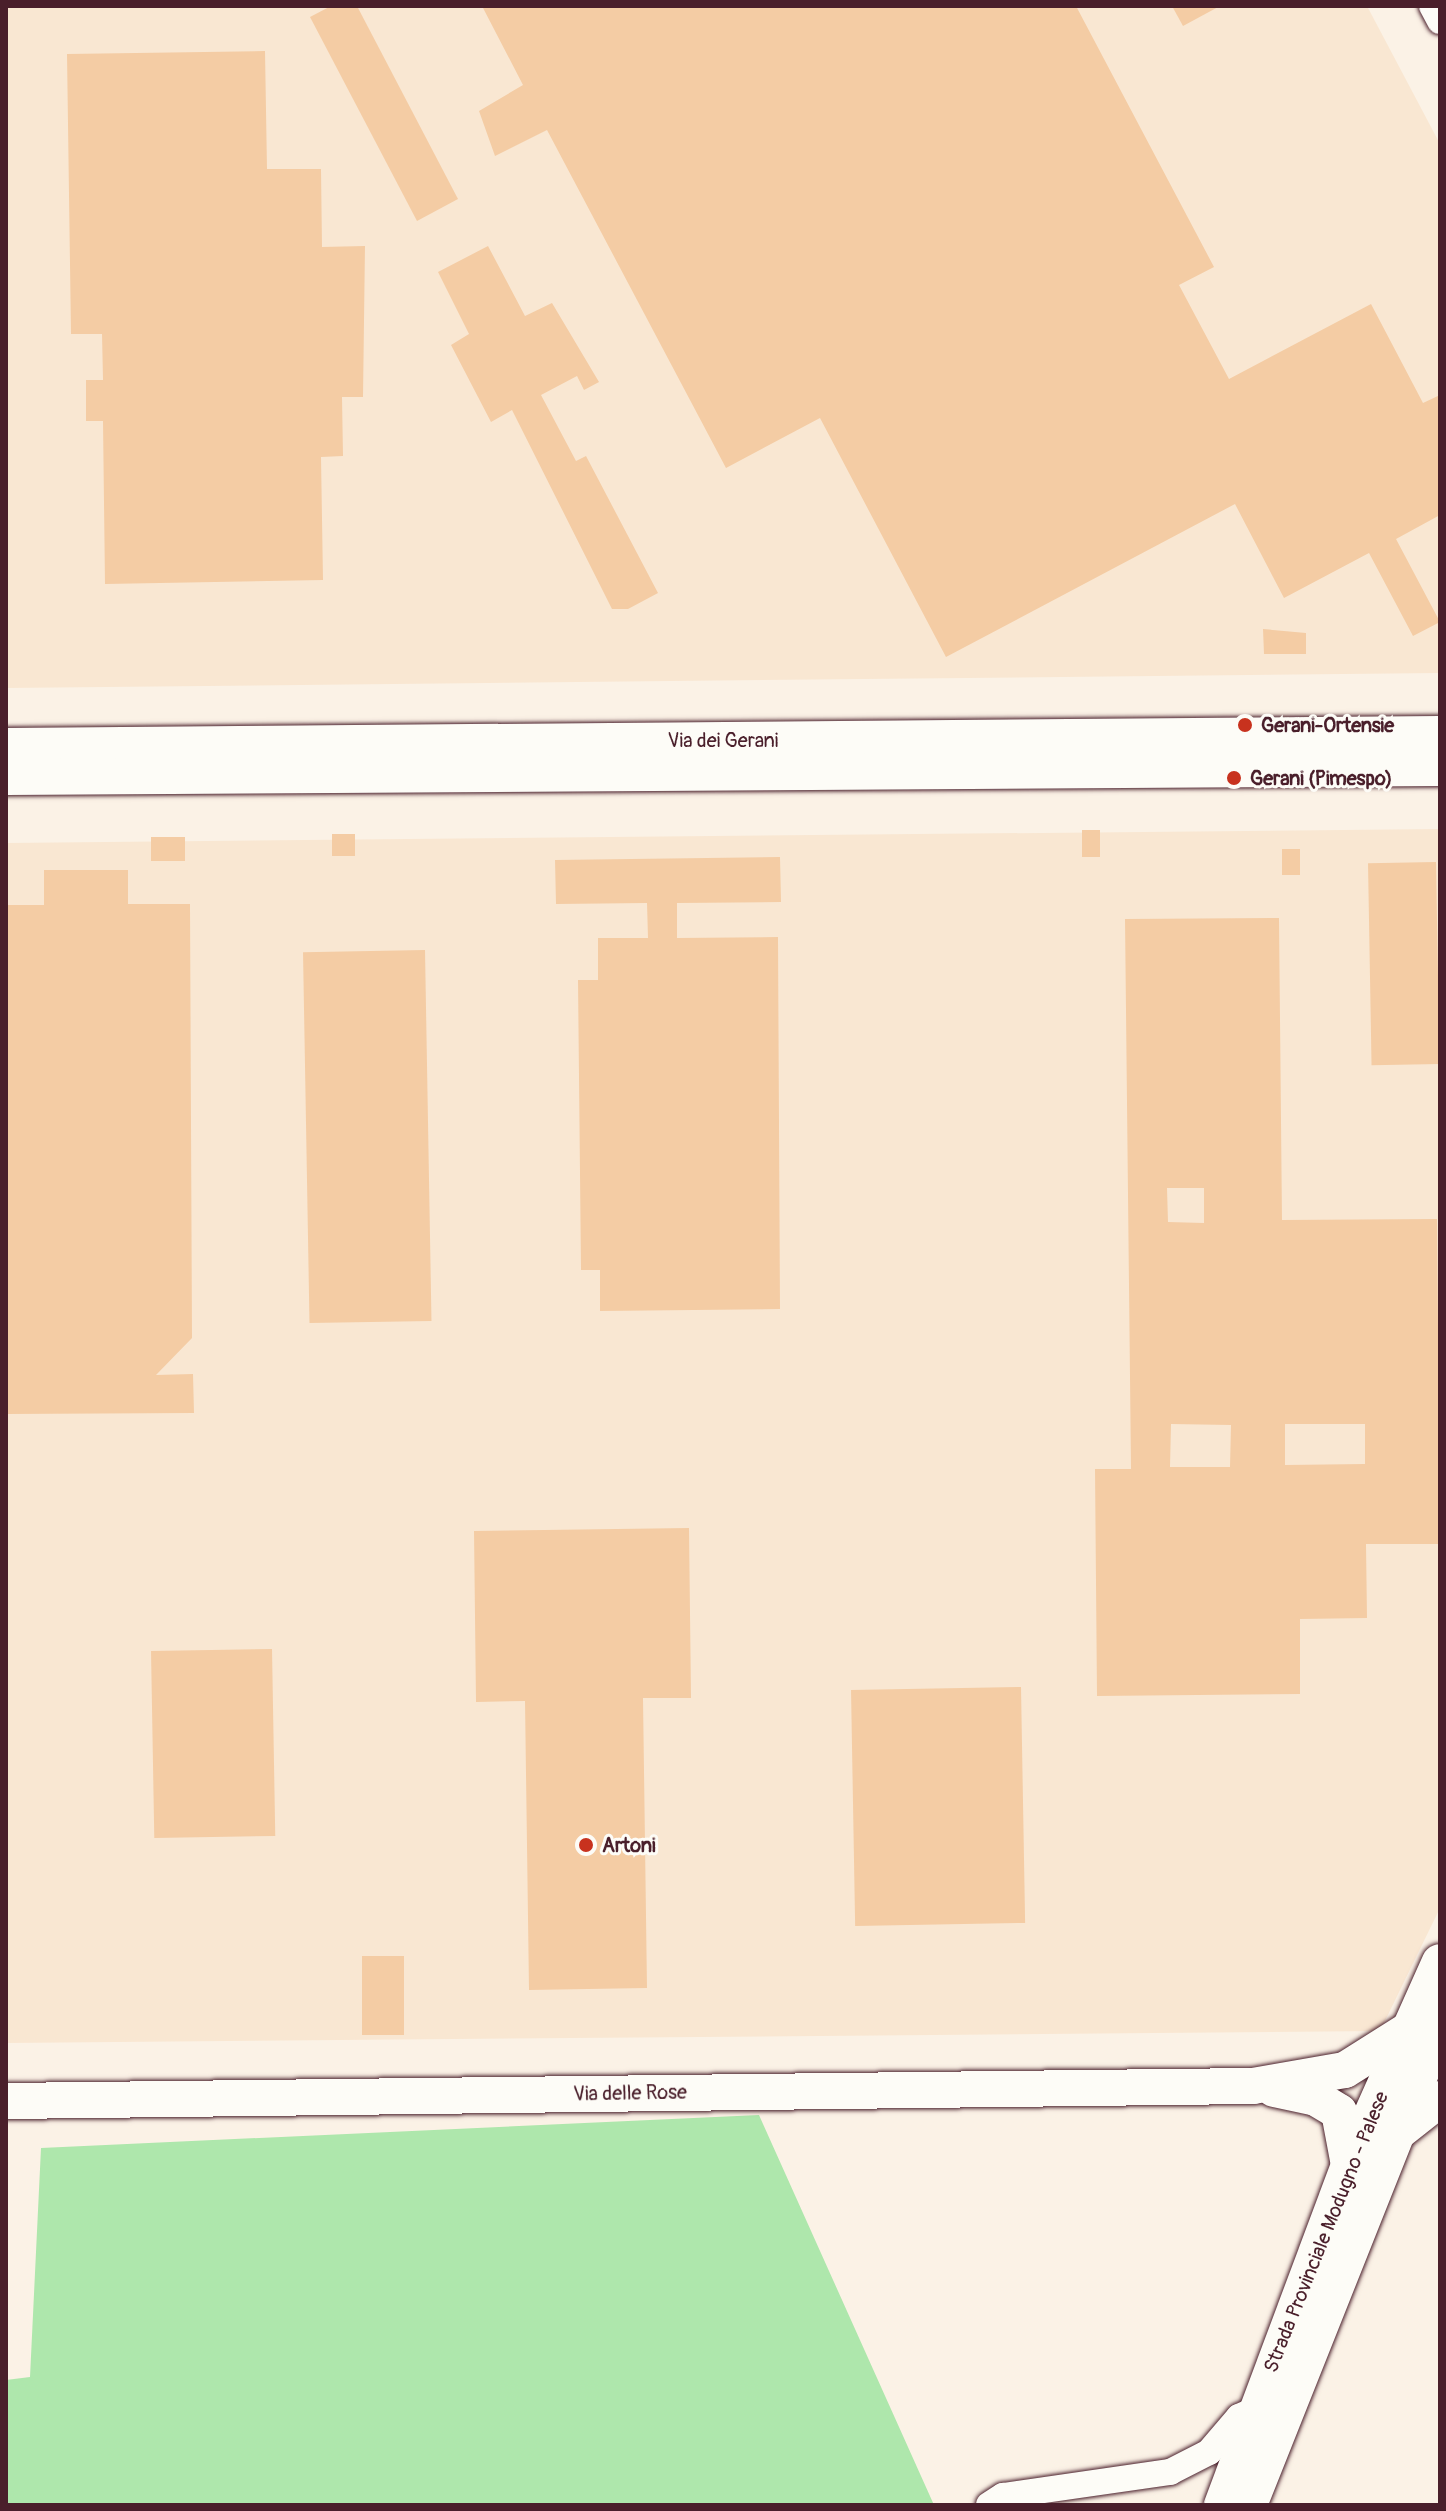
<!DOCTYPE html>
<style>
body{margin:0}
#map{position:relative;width:1446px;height:2511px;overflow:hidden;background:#fbf2e6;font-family:Pangolin,sans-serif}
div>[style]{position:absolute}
.built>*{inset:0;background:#f9e7d2}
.green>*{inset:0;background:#aee7ac}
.building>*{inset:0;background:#f4cca4;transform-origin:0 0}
.roads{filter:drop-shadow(0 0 2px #4a1f2b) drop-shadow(0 0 2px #4a1f2b)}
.street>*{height:26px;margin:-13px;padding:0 13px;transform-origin:13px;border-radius:13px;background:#fdfcf7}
.secondary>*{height:36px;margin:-18px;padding:0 18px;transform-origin:18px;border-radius:18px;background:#fdfcf7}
.dots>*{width:22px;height:22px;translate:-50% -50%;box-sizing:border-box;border:4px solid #fdfcf7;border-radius:50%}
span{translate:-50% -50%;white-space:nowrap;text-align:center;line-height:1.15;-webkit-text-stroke:6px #fdfcf7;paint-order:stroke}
.poi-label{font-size:20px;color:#4a1f2b;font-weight:700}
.left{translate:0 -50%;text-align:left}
.street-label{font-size:20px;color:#4a1f2b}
.frame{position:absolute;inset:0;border:8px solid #4a1f2b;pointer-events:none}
</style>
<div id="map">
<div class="built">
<div style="clip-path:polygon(6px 6px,1367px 6px,1440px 144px,1440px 673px,6px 688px)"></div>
<div style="clip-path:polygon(1440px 829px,1440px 1908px,1380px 2031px,6px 2043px,6px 843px)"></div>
</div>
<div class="green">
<div style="clip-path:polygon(759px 2115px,934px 2505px,6px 2505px,6px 2380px,30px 2377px,41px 2148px)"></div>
</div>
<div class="building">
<div style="clip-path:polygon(331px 6px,357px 6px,458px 199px,417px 221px,310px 17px)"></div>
<div style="clip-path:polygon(482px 6px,1076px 6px,1214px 267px,1179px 285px,1229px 379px,1371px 304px,1423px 403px,1440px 395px,1440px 515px,1396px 539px,1440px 622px,1413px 636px,1369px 553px,1284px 598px,1235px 504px,946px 657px,820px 418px,726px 468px,547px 130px,495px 156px,479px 111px,523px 85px)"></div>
<div style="clip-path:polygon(1172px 6px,1220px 6px,1183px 26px)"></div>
<div style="clip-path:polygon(265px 51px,267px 169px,321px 169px,322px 247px,365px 246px,363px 397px,342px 397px,343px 456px,321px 457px,323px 580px,105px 584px,103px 421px,86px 421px,86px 380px,103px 380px,102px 334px,71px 334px,67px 54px)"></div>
<div style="clip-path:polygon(488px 246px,525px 316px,552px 303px,599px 382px,584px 390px,577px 376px,541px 395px,576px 461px,586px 456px,658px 593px,628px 609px,612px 609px,512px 410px,491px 422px,451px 345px,469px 334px,438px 272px)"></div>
<div style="clip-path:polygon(1263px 629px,1306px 633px,1306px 654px,1264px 654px)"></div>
<div style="left:1082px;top:830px;width:18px;height:27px"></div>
<div style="left:332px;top:834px;width:23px;height:22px"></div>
<div style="left:151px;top:837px;width:34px;height:24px"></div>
<div style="left:1282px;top:849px;width:18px;height:26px"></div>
<div style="clip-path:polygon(780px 857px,781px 902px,677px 903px,677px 938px,778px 937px,780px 1309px,600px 1311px,600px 1270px,581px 1270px,578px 980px,598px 980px,598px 938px,648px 938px,647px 903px,556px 904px,555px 860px)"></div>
<div style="left:1436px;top:862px;width:202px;height:68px;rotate:89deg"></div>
<div style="clip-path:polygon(44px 870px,128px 870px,128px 904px,190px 904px,192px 1338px,156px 1375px,193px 1374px,194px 1413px,6px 1414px,6px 905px,44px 905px)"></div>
<div style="clip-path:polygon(evenodd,1279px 918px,1282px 1220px,1437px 1219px,1440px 1544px,1366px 1544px,1367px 1618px,1300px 1619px,1300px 1694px,1097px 1696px,1095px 1469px,1131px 1469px,1125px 919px,1279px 918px,1167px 1188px,1204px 1188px,1204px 1223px,1168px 1222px,1167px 1188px,1279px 918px,1171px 1424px,1231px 1425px,1230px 1467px,1170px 1467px,1171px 1424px,1279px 918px,1285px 1424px,1365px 1424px,1365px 1464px,1285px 1465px,1285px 1424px)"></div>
<div style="left:425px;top:950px;width:371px;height:122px;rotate:89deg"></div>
<div style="clip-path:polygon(689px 1528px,691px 1698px,643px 1698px,647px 1988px,529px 1990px,525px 1701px,476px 1702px,474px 1531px)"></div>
<div style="left:272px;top:1649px;width:187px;height:121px;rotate:89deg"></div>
<div style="left:1021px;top:1687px;width:236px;height:170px;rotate:89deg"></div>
<div style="left:362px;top:1956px;width:42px;height:79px"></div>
</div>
<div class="roads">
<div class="street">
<div style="left:1432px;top:6px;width:17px;rotate:62deg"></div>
<div style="left:989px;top:2505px;width:17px;rotate:-33deg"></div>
<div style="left:1003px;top:2496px;width:169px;rotate:-8.2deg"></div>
<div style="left:1170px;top:2472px;width:44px;rotate:-27.1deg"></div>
<div style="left:1209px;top:2452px;width:46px;rotate:-49.4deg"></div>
<div style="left:1239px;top:2417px;width:20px;rotate:-24deg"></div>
</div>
<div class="secondary">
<div style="left:6px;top:746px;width:1434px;rotate:-0.48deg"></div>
<div style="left:6px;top:777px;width:1434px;rotate:-0.36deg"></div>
<div style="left:1274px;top:2089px;width:43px;rotate:12.1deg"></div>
<div style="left:1316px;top:2098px;width:27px;rotate:31deg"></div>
<div style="left:1339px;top:2112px;width:54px;rotate:79.3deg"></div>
<div style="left:6px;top:2101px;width:1247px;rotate:-0.69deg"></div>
<div style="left:1253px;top:2086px;width:93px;rotate:-9.9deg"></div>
<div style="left:1345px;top:2070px;width:73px;rotate:-32.2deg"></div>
<div style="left:1393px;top:2136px;width:60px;rotate:-38.2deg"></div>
<div style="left:1222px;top:2505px;width:363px;rotate:-69.5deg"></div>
<div style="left:1349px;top:2165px;width:222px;rotate:-65.9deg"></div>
<div style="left:1249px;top:2505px;width:517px;rotate:-68.3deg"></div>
</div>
</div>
<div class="dots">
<div style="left:1245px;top:725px;background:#c8321e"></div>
<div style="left:1234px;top:778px;background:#c8321e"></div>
<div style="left:586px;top:1845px;background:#c8321e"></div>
</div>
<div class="poi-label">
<span class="left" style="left:1261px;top:725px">Gerani-Ortensie</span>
<span class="left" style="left:1250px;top:778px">Gerani (Pimespo)</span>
<span class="left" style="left:602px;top:1845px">Artoni</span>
</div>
<div class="street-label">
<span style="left:723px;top:740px">Via dei Gerani</span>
<span style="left:630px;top:2093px;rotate:-1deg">Via delle Rose</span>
<span style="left:1326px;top:2232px;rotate:-68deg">Strada Provinciale Modugno - Palese</span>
</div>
<div class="frame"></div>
</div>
